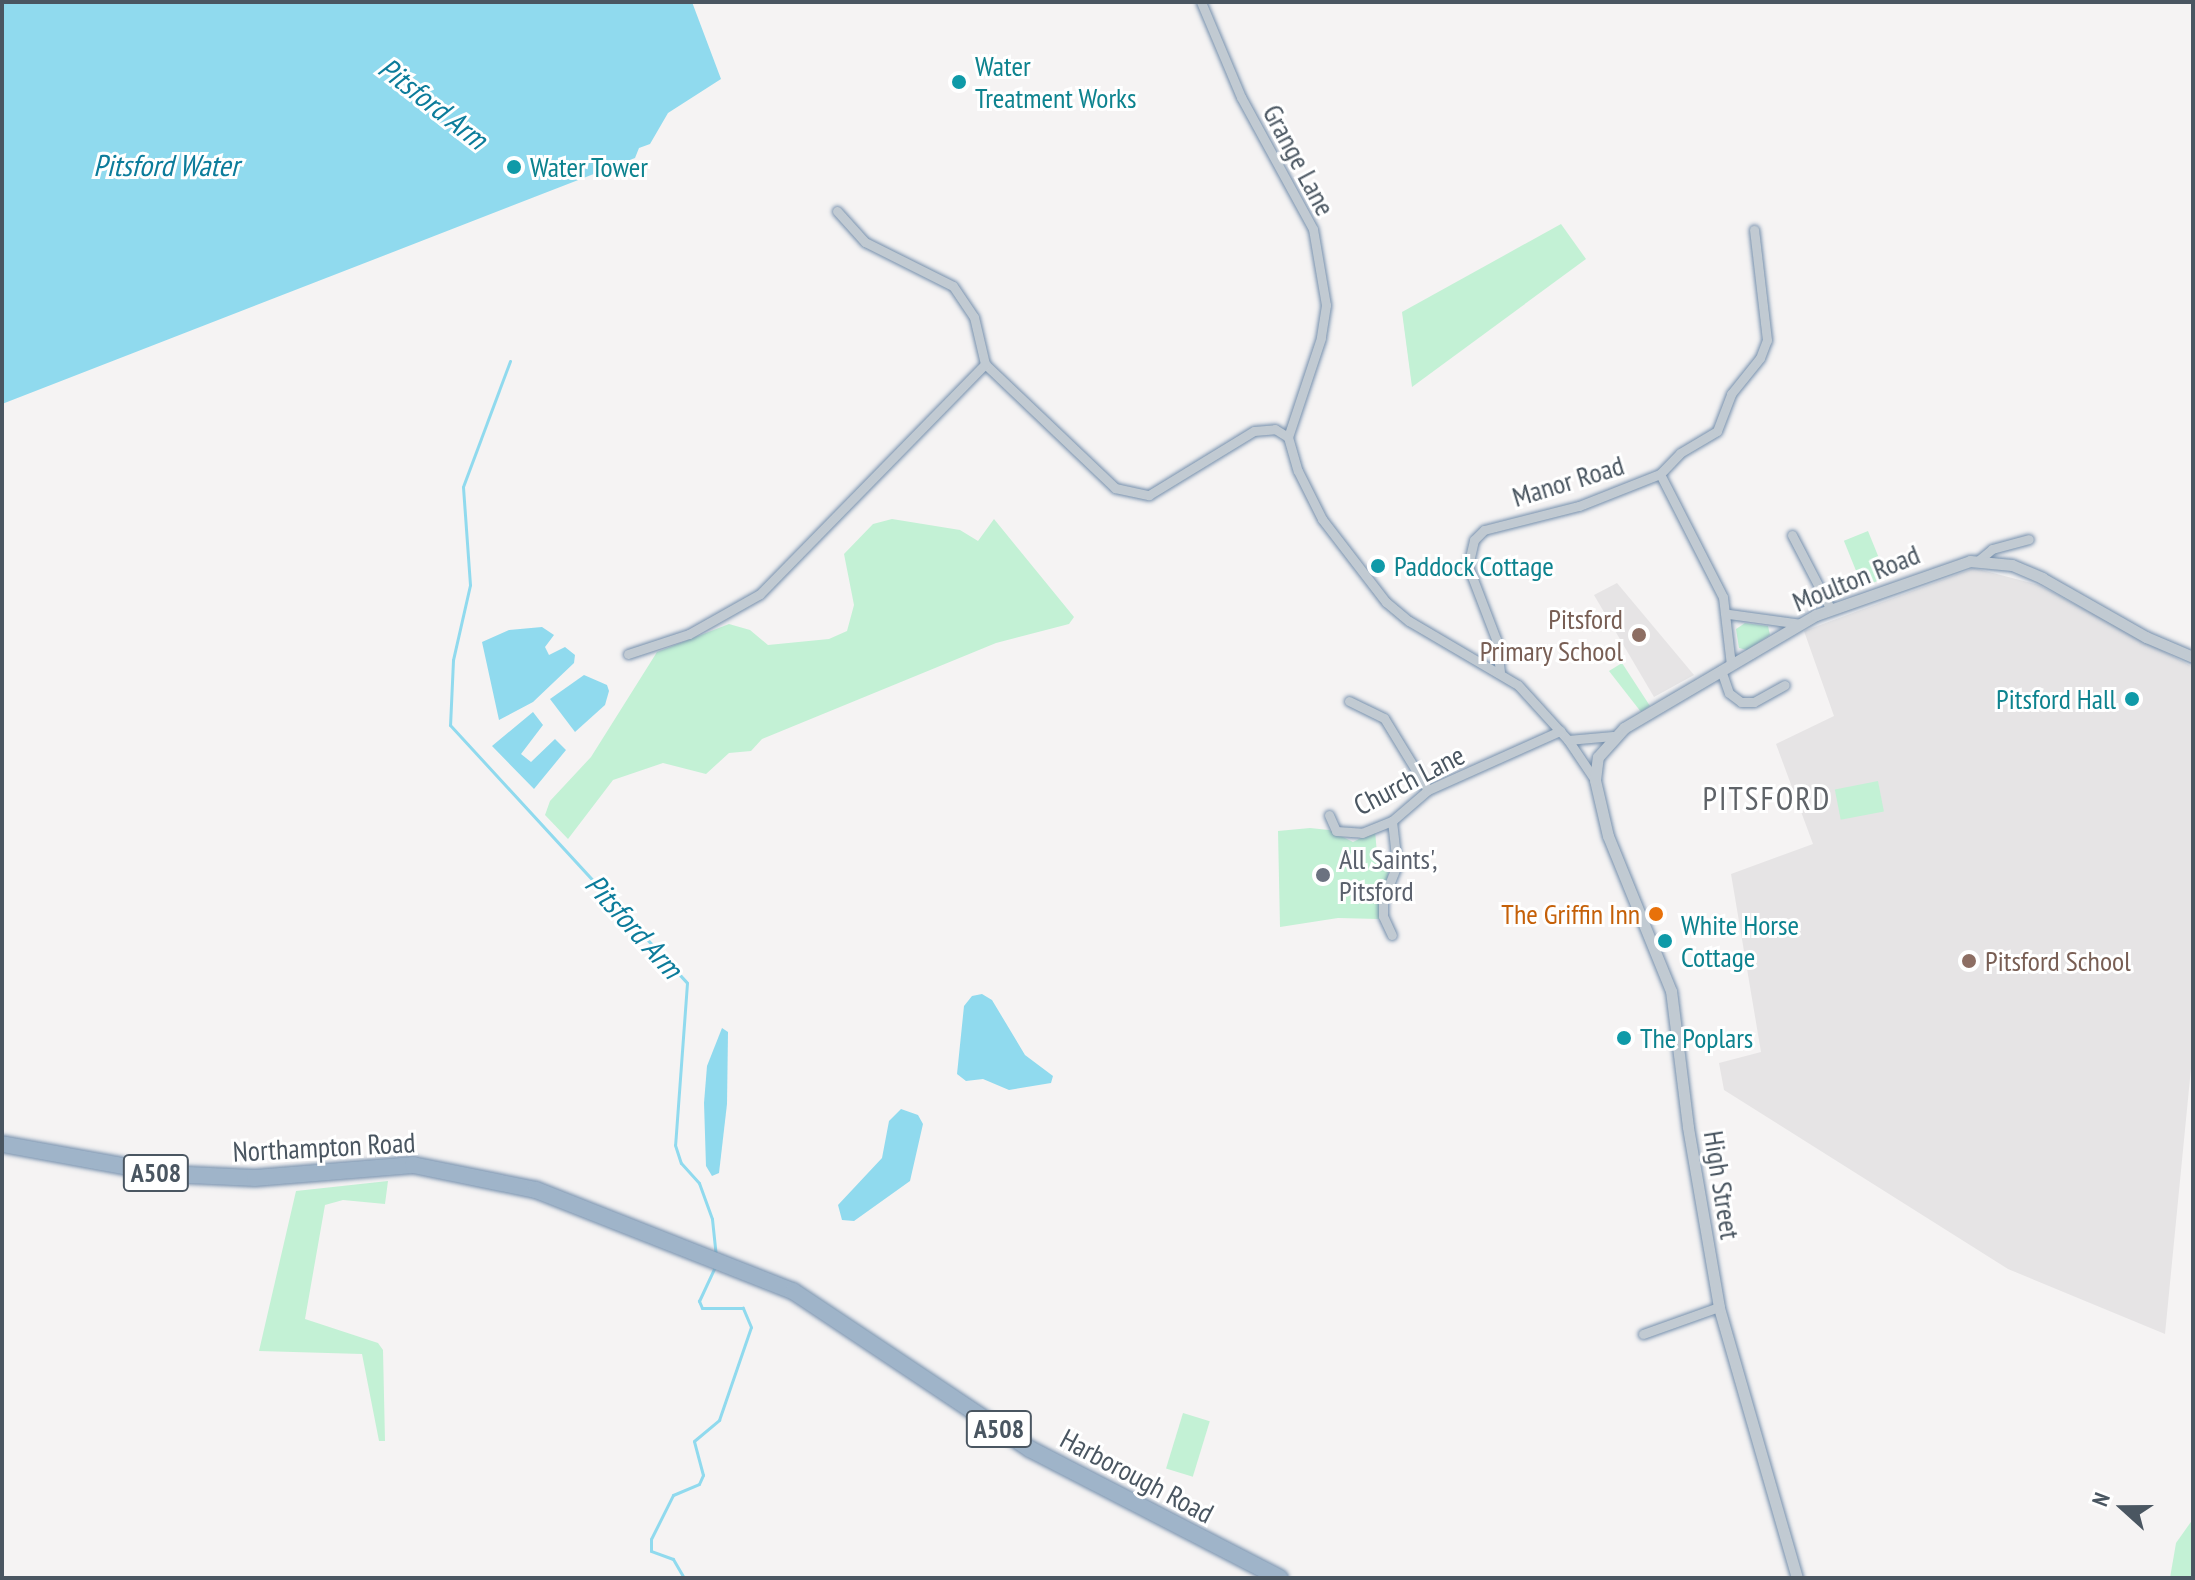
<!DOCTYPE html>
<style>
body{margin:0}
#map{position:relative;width:2195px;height:1580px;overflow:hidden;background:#f5f3f3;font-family:"PT Sans Narrow",sans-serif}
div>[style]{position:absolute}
.education>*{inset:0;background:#e6e4e5}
.green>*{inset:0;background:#c3f1d5;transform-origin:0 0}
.water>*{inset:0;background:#90daee}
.stream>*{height:3px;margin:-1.5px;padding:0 1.5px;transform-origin:1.5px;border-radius:1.5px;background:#90daee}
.roads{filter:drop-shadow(0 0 2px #7690ad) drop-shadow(0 0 2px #7690ad)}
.minor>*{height:9px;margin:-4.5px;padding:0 4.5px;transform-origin:4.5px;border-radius:4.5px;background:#c1cad2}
.tertiary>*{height:11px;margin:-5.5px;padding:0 5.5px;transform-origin:5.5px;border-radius:5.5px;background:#c1cad2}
.trunk>*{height:16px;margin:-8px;padding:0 8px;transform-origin:8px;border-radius:8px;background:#9fb4c9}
.dots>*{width:22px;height:22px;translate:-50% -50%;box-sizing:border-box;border:4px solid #fff;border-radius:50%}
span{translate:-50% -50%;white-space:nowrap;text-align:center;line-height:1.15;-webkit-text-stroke:6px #fff;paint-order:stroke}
.shield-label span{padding:2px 6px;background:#fff;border:2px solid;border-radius:6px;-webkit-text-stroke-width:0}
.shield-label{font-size:26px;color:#4a5661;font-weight:700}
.culture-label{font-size:28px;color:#0d838f}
.left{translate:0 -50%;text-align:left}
.right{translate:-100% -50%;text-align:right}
.street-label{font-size:28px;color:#4a5661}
.education-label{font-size:28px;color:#785e54}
.worship-label{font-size:28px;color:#5b616d}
.food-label{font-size:28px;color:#c56008}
.water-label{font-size:30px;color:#0c7c9b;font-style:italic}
.quarter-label{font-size:32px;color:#5f6368;letter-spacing:2px}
.frame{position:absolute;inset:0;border:4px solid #4a5661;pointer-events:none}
.north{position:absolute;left:2083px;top:1468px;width:80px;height:80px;-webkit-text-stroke:6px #fff;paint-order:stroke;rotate:291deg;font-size:22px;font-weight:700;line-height:32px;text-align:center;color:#4a5661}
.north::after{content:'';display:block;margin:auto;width:28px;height:36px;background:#4a5661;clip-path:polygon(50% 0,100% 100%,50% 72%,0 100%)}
</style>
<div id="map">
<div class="education">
<div style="clip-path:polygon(1974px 568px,2039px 585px,2193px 667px,2193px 1048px,2165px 1334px,2008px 1269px,1724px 1090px,1719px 1063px,1761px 1052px,1731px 874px,1813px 844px,1776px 744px,1834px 716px,1804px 631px)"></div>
<div style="clip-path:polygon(1617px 583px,1694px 675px,1654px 697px,1594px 595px)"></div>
</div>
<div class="green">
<div style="clip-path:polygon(1561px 224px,1586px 259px,1412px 387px,1402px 312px)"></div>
<div style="clip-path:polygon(892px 519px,960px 530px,978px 541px,994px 519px,1074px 617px,1069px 624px,996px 643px,762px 739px,751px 751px,729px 753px,706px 774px,663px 763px,613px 780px,568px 839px,545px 815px,550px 801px,591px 757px,657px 652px,729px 624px,750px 630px,768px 645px,829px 639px,847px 631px,854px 605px,844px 554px,873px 524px)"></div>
<div style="left:1868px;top:531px;width:50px;height:26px;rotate:68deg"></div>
<div style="clip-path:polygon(1745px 623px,1768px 626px,1770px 635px,1747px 650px,1739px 648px,1736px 629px)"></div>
<div style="clip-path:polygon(1622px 663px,1650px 706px,1641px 712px,1609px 671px)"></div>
<div style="left:1878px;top:781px;width:31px;height:44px;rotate:79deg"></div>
<div style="clip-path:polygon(1310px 828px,1329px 830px,1353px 842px,1375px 831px,1378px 864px,1390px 866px,1379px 919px,1338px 918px,1280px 927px,1278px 831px)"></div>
<div style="clip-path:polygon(388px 1181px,385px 1204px,343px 1200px,325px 1205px,305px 1319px,378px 1343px,383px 1350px,385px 1441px,379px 1441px,362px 1354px,259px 1351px,296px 1191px)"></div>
<div style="left:1183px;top:1413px;width:28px;height:58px;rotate:17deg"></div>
<div style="clip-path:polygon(2193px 1519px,2193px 1578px,2170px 1578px,2176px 1543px)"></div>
</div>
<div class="water">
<div style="clip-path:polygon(2px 2px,692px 2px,721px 79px,668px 113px,650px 144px,639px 148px,635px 158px,2px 404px)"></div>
<div style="clip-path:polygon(542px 627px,554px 635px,545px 647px,549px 655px,565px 647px,575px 655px,574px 663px,533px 702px,499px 720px,482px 642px,509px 630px)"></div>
<div style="clip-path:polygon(584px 675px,607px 685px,609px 691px,605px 705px,575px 732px,550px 699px)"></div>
<div style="clip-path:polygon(533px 712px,543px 725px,521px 754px,531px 762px,555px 739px,566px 750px,534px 789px,492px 746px)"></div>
<div style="clip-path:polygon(982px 994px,992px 1000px,1025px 1055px,1053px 1076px,1051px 1083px,1009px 1090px,983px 1079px,966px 1081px,957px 1074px,964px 1006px,972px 996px)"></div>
<div style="clip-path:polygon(722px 1028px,728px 1032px,727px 1104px,719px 1173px,712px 1176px,706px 1166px,704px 1103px,707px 1066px)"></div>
<div style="clip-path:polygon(901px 1109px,918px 1115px,923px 1124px,910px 1181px,854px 1221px,842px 1220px,838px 1205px,882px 1158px,889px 1121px)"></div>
</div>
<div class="stream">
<div style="left:510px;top:361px;width:134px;rotate:110.5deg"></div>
<div style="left:463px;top:487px;width:98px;rotate:85.9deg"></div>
<div style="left:470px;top:585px;width:77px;rotate:102.8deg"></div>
<div style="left:453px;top:660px;width:65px;rotate:92.6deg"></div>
<div style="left:450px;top:725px;width:350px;rotate:47.4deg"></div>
<div style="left:687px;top:983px;width:162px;rotate:94.2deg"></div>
<div style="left:675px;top:1145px;width:19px;rotate:72deg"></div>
<div style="left:681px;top:1163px;width:27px;rotate:48deg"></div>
<div style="left:699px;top:1183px;width:38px;rotate:70deg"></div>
<div style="left:712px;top:1219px;width:36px;rotate:84deg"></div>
<div style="left:684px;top:1578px;width:22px;rotate:-120deg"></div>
<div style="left:673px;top:1559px;width:23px;rotate:-160deg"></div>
<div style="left:651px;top:1551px;width:12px;rotate:-90deg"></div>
<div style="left:651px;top:1539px;width:49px;rotate:-63.4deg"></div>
<div style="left:673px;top:1495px;width:28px;rotate:-23deg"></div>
<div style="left:699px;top:1484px;width:10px;rotate:-66deg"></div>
<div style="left:703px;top:1475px;width:35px;rotate:-105deg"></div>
<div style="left:694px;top:1441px;width:33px;rotate:-40deg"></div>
<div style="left:719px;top:1420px;width:98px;rotate:-71deg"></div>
<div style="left:751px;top:1327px;width:21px;rotate:-113deg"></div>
<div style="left:743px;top:1308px;width:41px;rotate:180deg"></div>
<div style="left:702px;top:1308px;width:8px;rotate:-113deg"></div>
<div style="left:699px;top:1301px;width:38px;rotate:-65deg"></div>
</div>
<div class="roads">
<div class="minor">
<div style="left:1201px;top:2px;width:103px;rotate:67.2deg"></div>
<div style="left:1241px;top:97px;width:150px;rotate:61.4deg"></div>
<div style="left:1313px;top:229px;width:77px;rotate:80.3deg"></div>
<div style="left:1326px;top:305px;width:33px;rotate:99deg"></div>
<div style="left:1321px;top:338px;width:104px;rotate:108.4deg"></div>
<div style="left:1288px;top:437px;width:35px;rotate:74deg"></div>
<div style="left:1298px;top:471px;width:54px;rotate:63.4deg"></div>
<div style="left:1322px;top:519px;width:105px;rotate:52.4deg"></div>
<div style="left:1386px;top:602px;width:30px;rotate:40deg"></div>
<div style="left:1409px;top:621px;width:126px;rotate:30.4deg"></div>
<div style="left:1518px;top:685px;width:74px;rotate:47.7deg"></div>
<div style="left:1568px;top:740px;width:48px;rotate:56deg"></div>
<div style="left:837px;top:211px;width:42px;rotate:47.9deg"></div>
<div style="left:865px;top:242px;width:98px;rotate:26.6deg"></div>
<div style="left:953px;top:286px;width:37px;rotate:56deg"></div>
<div style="left:974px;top:317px;width:48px;rotate:76.8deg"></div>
<div style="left:985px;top:364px;width:180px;rotate:43.6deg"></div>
<div style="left:1115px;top:488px;width:35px;rotate:12deg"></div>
<div style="left:1149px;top:495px;width:123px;rotate:-31.4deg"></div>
<div style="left:1254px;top:431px;width:21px;rotate:-5deg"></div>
<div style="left:1275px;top:429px;width:15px;rotate:32deg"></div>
<div style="left:1660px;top:474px;width:138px;rotate:62.9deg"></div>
<div style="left:1723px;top:597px;width:68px;rotate:83.3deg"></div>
<div style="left:1792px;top:535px;width:82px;rotate:62.5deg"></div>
<div style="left:1979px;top:560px;width:17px;rotate:-40deg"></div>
<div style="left:1992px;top:549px;width:38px;rotate:-15deg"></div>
<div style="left:1729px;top:614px;width:73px;rotate:7.9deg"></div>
<div style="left:628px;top:654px;width:64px;rotate:-18.2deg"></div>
<div style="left:689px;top:634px;width:81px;rotate:-29.4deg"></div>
<div style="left:760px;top:594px;width:322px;rotate:-45.6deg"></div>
<div style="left:1721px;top:670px;width:24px;rotate:71deg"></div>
<div style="left:1729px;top:693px;width:15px;rotate:37deg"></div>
<div style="left:1741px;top:702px;width:13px"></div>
<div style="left:1754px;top:702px;width:35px;rotate:-29deg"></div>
<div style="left:1500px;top:672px;width:33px;rotate:-97deg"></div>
<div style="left:1496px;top:639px;width:78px;rotate:-111deg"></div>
<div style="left:1468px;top:566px;width:27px;rotate:-77deg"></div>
<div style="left:1474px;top:540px;width:14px;rotate:-45deg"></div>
<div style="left:1484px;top:530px;width:98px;rotate:-14.2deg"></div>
<div style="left:1579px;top:506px;width:87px;rotate:-21.6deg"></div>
<div style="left:1660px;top:474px;width:29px;rotate:-46deg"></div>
<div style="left:1680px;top:453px;width:43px;rotate:-30.7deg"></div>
<div style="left:1717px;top:431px;width:40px;rotate:-69deg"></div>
<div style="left:1731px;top:394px;width:46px;rotate:-51.1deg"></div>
<div style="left:1760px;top:358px;width:19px;rotate:-69deg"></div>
<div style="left:1767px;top:340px;width:111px;rotate:-96.7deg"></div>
<div style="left:1349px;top:701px;width:39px;rotate:26deg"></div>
<div style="left:1384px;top:718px;width:84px;rotate:58.6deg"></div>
<div style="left:1568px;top:740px;width:45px;rotate:-5.1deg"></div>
<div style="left:1329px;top:815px;width:17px;rotate:66deg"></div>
<div style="left:1336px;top:831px;width:26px;rotate:4deg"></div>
<div style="left:1362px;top:833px;width:32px;rotate:-22deg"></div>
<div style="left:1392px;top:821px;width:48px;rotate:-40.7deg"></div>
<div style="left:1428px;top:790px;width:145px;rotate:-24.1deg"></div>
<div style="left:1392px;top:821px;width:44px;rotate:83.5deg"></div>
<div style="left:1397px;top:865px;width:37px;rotate:112deg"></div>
<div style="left:1383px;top:899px;width:17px;rotate:90deg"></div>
<div style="left:1383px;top:916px;width:21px;rotate:65deg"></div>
<div style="left:1643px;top:1334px;width:81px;rotate:-19.6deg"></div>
</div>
<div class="tertiary">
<div style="left:1797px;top:1578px;width:282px;rotate:-106.1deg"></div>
<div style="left:1719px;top:1307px;width:183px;rotate:-99.8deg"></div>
<div style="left:1688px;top:1127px;width:137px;rotate:-97.1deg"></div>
<div style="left:1671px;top:991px;width:167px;rotate:-112.1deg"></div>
<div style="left:1608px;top:836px;width:57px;rotate:-103.1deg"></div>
<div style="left:1595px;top:780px;width:23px;rotate:-83deg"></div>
<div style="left:1598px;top:757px;width:39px;rotate:-48deg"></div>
<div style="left:1624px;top:728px;width:223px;rotate:-30.5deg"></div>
<div style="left:1816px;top:615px;width:163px;rotate:-19.3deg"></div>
<div style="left:1970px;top:561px;width:42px;rotate:5.4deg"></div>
<div style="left:2012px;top:565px;width:33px;rotate:23deg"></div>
<div style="left:2042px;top:578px;width:120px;rotate:29.6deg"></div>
<div style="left:2146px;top:637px;width:51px;rotate:23.1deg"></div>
</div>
<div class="trunk">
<div style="left:2px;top:1144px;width:168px;rotate:10.3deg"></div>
<div style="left:167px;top:1174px;width:88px;rotate:2.6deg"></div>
<div style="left:255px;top:1178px;width:159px;rotate:-4.7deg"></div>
<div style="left:413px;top:1165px;width:126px;rotate:11.5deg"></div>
<div style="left:536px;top:1190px;width:276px;rotate:21.5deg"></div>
<div style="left:793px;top:1291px;width:285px;rotate:33.7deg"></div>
<div style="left:1030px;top:1449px;width:281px;rotate:27.3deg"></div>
</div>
</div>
<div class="dots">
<div style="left:959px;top:82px;background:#0f9aa8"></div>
<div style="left:514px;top:167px;background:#0f9aa8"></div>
<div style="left:1378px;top:566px;background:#0f9aa8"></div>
<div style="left:1639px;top:635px;background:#8d6e63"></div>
<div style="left:2132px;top:699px;background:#0f9aa8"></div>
<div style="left:1323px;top:875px;background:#6b7280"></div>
<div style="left:1656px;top:914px;background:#e8710a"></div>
<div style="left:1665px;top:941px;background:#0f9aa8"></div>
<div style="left:1969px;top:961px;background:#8d6e63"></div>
<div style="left:1624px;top:1038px;background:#0f9aa8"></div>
</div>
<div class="shield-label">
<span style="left:156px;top:1173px">A508</span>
<span style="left:999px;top:1429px">A508</span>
</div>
<div class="culture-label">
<span class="left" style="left:975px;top:82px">Water<br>Treatment Works</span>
<span class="left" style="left:530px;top:167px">Water Tower</span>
<span class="left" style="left:1394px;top:566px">Paddock Cottage</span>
<span class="right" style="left:2116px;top:699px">Pitsford Hall</span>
<span class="left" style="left:1681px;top:941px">White Horse<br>Cottage</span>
<span class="left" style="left:1640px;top:1038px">The Poplars</span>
</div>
<div class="street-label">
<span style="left:1299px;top:160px;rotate:62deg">Grange Lane</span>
<span style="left:1568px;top:481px;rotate:-17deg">Manor Road</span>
<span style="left:1856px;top:578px;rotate:-22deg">Moulton Road</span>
<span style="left:1409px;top:780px;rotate:-27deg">Church Lane</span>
<span style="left:324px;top:1147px;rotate:-3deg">Northampton Road</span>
<span style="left:1722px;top:1185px;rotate:81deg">High Street</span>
<span style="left:1137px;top:1476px;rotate:28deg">Harborough Road</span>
</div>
<div class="education-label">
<span class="right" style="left:1623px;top:635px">Pitsford<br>Primary School</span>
<span class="left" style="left:1985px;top:961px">Pitsford School</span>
</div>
<div class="worship-label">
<span class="left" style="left:1339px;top:875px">All Saints',<br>Pitsford</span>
</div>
<div class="food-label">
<span class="right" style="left:1640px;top:914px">The Griffin Inn</span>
</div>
<div class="water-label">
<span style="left:433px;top:103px;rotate:38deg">Pitsford Arm</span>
<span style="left:166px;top:165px">Pitsford Water</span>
<span style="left:634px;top:926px;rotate:48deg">Pitsford Arm</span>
</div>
<div class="quarter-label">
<span style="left:1767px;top:798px">PITSFORD</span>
</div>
<div class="frame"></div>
<div class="north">N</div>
</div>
